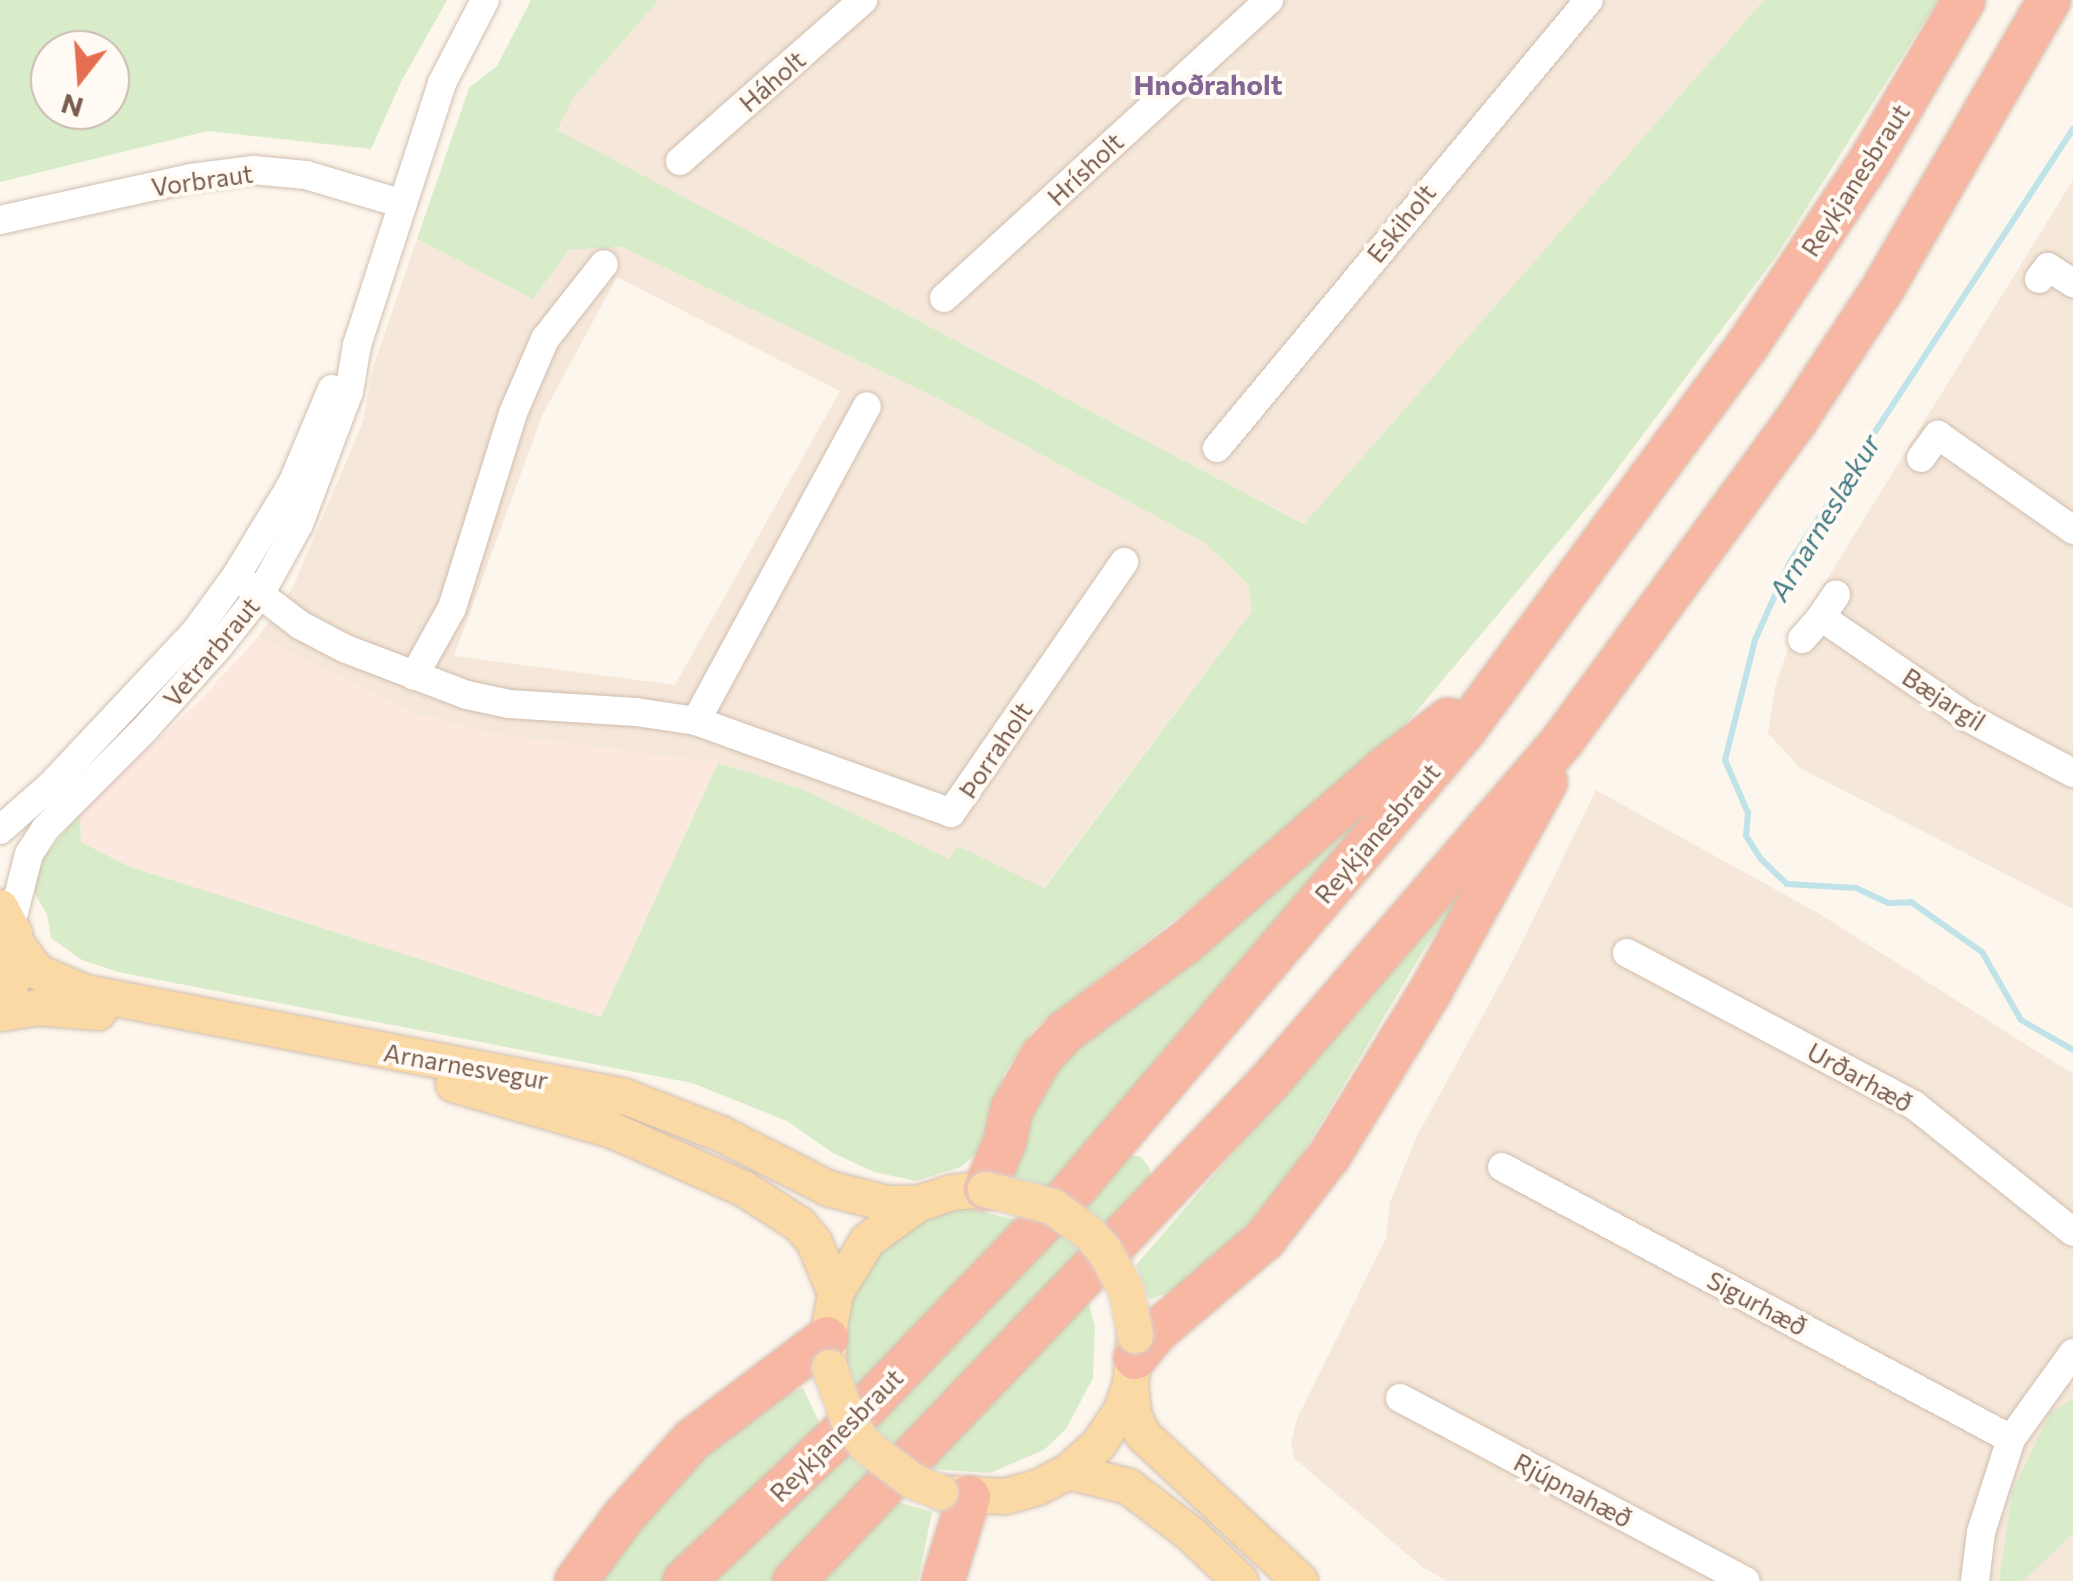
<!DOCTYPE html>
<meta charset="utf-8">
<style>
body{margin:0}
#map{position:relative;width:2073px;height:1581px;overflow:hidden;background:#fdf6ec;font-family:Commissioner,sans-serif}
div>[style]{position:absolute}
.residential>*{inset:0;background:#f5e8da}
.commercial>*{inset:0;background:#fde8e0}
.green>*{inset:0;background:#d8ecc9}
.stream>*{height:6px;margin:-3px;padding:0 3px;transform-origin:3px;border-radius:3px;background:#bfe3e8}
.roads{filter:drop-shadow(0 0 2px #d1beb0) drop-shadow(0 0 2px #d1beb0)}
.minor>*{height:28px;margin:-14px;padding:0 14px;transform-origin:14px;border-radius:14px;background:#fff}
.major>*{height:35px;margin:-17.5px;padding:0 17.5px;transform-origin:17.5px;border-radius:17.5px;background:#fbd9a5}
.highway>*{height:42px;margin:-21px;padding:0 21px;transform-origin:21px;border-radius:21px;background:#f7b7a3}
.bridges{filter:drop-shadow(0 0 2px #dad1cd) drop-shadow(0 0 2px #dad1cd)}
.major-bridge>*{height:35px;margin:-17.5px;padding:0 17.5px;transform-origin:17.5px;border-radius:17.5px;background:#fbd9a5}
span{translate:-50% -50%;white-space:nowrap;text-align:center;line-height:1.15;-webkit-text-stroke:8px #fffaf3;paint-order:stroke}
.street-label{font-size:25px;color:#7a5c4d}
.neighbourhood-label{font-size:28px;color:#846695;font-weight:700}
.water-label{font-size:28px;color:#437c86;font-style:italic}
.north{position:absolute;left:30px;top:30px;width:100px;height:100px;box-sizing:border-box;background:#fffaf3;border:2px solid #cabbb1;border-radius:50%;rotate:197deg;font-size:28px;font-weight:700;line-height:40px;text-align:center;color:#7a5c4d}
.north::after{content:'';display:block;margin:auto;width:35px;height:45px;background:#e76f51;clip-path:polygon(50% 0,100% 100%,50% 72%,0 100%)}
</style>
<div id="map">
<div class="residential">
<div style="clip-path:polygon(659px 0,1764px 0,1305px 524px,556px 130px,574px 97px)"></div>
<div style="clip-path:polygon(2073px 180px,2073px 909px,1800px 768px,1768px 733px,1775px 687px,1792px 636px)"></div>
<div style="clip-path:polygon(evenodd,417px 239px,533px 299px,569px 250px,622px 247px,939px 399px,1205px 543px,1248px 584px,1252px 611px,1043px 888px,959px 847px,949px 860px,802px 789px,718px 763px,493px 734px,410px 712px,258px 637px,293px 587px,363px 421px,373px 367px,417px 239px,617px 277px,840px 391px,675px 685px,454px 656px,542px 416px,617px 277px)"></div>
<div style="clip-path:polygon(1596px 790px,1818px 913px,2073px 1074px,2073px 1399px,2050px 1412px,2012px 1492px,1999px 1581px,1447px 1581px,1422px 1567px,1294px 1458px,1291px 1443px,1297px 1419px,1386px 1238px,1390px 1202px,1417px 1136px,1517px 953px)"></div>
<div style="clip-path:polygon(2073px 1534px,2073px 1581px,2023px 1581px,2038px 1563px)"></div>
</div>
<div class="commercial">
<div style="clip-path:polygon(258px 637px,410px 712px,493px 734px,718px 763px,601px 1017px,128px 866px,81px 842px,80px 812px,199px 701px)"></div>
</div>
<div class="green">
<div style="clip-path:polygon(evenodd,0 0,447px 0,401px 82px,371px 149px,208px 131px,0 182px,0 0,50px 50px,110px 50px,110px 110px,50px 110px,50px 50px)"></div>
<div style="clip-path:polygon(531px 0,659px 0,574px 97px,557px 130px,1304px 524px,1764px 0,1938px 0,1775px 258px,1597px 496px,1394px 738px,1280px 838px,1034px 1029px,1005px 1072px,977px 1153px,961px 1167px,916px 1181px,874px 1172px,833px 1153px,787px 1121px,692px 1083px,118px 972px,82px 960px,51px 938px,47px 914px,35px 894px,34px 870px,80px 812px,81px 842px,128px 866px,601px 1017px,718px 763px,802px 789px,949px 859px,958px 846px,1044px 888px,1252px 611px,1248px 584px,1205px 543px,939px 399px,622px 247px,569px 250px,533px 299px,417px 239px,469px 88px,497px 66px)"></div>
<div style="clip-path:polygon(1406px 775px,1062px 1196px,1010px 1179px,1020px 1125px,1068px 1052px)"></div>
<div style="clip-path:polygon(1499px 845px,1425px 948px,1289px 1177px,1254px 1222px,1176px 1289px,1150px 1300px,1136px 1265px)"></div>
<div style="clip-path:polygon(1130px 1155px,1141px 1157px,1149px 1167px,1151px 1180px,774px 1581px,708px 1581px)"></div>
<div style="clip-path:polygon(959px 1206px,1020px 1221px,851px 1404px,838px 1316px,893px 1226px)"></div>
<div style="clip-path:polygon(1086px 1294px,1095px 1326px,1093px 1378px,1066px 1429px,1044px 1450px,990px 1473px,931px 1469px)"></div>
<div style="clip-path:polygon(803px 1388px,827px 1439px,677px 1581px,592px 1581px,660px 1490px,771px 1400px)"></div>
<div style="clip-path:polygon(2073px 1399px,2073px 1534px,2023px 1581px,1999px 1581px,2012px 1492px,2050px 1412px)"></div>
<div style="clip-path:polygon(898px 1502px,932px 1512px,918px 1581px,820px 1581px)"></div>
</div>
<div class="stream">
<div style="left:2073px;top:129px;width:517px;rotate:123.17deg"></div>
<div style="left:1790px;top:562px;width:85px;rotate:114.2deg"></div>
<div style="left:1755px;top:640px;width:124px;rotate:104deg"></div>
<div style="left:1725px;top:760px;width:58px;rotate:66.5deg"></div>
<div style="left:1748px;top:813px;width:23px;rotate:95deg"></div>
<div style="left:1746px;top:836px;width:27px;rotate:57deg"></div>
<div style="left:1761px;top:859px;width:36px;rotate:44deg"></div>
<div style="left:1787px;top:884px;width:69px;rotate:3.3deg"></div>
<div style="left:1856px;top:888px;width:35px;rotate:25deg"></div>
<div style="left:1888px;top:903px;width:23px;rotate:-2deg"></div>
<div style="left:1911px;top:902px;width:87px;rotate:35.2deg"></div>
<div style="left:1982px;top:952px;width:78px;rotate:60.2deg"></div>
<div style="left:2021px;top:1020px;width:60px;rotate:30deg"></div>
</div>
<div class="roads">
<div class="minor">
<div style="left:680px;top:161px;width:244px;rotate:-41.3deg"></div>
<div style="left:0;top:220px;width:196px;rotate:-12.4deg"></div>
<div style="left:191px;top:178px;width:63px;rotate:-7.4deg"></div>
<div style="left:253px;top:170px;width:53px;rotate:5.4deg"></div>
<div style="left:306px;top:175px;width:101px;rotate:16.6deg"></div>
<div style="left:2039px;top:279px;width:15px;rotate:-53deg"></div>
<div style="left:2048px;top:267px;width:30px;rotate:33deg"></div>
<div style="left:944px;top:298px;width:441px;rotate:-42.5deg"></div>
<div style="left:1217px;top:448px;width:582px;rotate:-50.3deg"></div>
<div style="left:1921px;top:458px;width:29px;rotate:-54deg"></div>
<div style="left:1938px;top:435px;width:165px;rotate:35.1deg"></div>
<div style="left:236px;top:576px;width:81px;rotate:37.4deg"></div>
<div style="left:300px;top:625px;width:52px;rotate:27.6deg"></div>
<div style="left:346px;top:649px;width:129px;rotate:20.8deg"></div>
<div style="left:467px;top:695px;width:43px;rotate:12.1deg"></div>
<div style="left:509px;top:704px;width:127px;rotate:3.6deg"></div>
<div style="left:636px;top:712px;width:61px;rotate:8.5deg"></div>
<div style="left:696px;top:721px;width:271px;rotate:19.8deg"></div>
<div style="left:951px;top:813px;width:305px;rotate:-55.4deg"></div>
<div style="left:1821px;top:617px;width:27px;rotate:-56deg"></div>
<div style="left:1802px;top:639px;width:29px;rotate:-49deg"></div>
<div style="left:1821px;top:617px;width:177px;rotate:34.4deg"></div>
<div style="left:1967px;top:717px;width:120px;rotate:27.8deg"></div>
<div style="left:414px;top:676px;width:78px;rotate:-60.8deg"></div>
<div style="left:452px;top:608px;width:204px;rotate:-72.6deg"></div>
<div style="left:513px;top:413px;width:81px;rotate:-66.6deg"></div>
<div style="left:545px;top:339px;width:95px;rotate:-51.8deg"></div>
<div style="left:696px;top:721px;width:358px;rotate:-61.5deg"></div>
<div style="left:0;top:830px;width:68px;rotate:-41.4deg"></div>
<div style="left:51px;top:785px;width:212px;rotate:-46.7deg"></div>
<div style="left:196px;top:631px;width:68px;rotate:-54deg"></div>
<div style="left:236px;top:576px;width:108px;rotate:-58.7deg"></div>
<div style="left:292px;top:484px;width:103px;rotate:-67.2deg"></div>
<div style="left:11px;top:924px;width:72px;rotate:-75.6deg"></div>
<div style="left:29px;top:854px;width:30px;rotate:-57deg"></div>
<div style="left:45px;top:829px;width:140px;rotate:-45deg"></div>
<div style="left:144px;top:730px;width:113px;rotate:-48.2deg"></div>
<div style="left:219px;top:646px;width:66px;rotate:-51.7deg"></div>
<div style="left:260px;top:594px;width:80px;rotate:-60.9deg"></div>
<div style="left:299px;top:524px;width:141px;rotate:-69.3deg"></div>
<div style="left:349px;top:392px;width:48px;rotate:-80.3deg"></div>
<div style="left:357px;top:345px;width:275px;rotate:-72deg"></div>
<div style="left:442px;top:83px;width:93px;rotate:-62.6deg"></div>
<div style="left:1627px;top:953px;width:325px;rotate:27.9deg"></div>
<div style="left:1914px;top:1105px;width:203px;rotate:38.6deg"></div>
<div style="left:1502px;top:1167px;width:577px;rotate:28.12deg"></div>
<div style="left:1400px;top:1398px;width:391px;rotate:27.9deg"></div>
<div style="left:1975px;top:1581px;width:49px;rotate:-83deg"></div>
<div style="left:1981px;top:1532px;width:98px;rotate:-72.1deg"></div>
<div style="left:2011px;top:1439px;width:106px;rotate:-54.2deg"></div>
</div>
<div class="major">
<div style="left:0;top:907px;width:30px;rotate:62deg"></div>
<div style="left:14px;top:933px;width:24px;rotate:83deg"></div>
<div style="left:17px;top:957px;width:29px;rotate:104deg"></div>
<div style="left:10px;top:985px;width:20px;rotate:120deg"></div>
<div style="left:16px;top:943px;width:34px;rotate:54deg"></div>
<div style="left:36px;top:971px;width:52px;rotate:23.6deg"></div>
<div style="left:84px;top:992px;width:550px;rotate:10.9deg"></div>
<div style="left:624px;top:1096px;width:105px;rotate:21.2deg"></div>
<div style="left:722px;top:1134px;width:119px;rotate:27deg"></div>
<div style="left:828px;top:1188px;width:60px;rotate:14.5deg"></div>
<div style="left:886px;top:1203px;width:32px"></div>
<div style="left:0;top:1013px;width:36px;rotate:-9deg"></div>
<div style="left:36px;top:1007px;width:62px;rotate:4.6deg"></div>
<div style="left:453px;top:1084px;width:166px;rotate:16.1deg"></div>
<div style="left:612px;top:1130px;width:143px;rotate:23.9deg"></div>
<div style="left:743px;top:1188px;width:67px;rotate:32.7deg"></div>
<div style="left:799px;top:1224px;width:23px;rotate:50deg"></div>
<div style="left:814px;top:1242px;width:55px;rotate:67.6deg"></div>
<div style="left:829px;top:1366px;width:28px;rotate:-94deg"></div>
<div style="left:827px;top:1338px;width:46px;rotate:-79.9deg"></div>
<div style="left:835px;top:1293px;width:62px;rotate:-58.9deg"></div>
<div style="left:867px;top:1240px;width:63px;rotate:-36deg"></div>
<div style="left:918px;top:1203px;width:35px;rotate:-18deg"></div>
<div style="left:951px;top:1192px;width:34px;rotate:-5deg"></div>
<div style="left:1130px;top:1384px;width:30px;rotate:84deg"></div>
<div style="left:1133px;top:1414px;width:23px;rotate:65deg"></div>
<div style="left:1143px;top:1435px;width:214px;rotate:42.9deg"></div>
<div style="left:1068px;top:1471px;width:62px;rotate:14deg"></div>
<div style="left:1128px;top:1486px;width:79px;rotate:37.3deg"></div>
<div style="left:1191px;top:1534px;width:68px;rotate:43.8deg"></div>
<div style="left:946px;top:1493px;width:58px;rotate:3deg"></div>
<div style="left:1004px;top:1496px;width:34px;rotate:-15deg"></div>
<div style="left:1037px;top:1487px;width:35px;rotate:-27deg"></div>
<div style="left:1068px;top:1471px;width:40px;rotate:-42deg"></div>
<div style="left:1098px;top:1444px;width:41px;rotate:-55.9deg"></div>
<div style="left:1121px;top:1410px;width:28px;rotate:-71deg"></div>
<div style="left:1130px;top:1384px;width:49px;rotate:-84.2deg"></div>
</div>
<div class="highway">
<div style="left:985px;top:1189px;width:52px;rotate:-67.4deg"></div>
<div style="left:1005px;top:1141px;width:33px;rotate:-78deg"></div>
<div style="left:1012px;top:1109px;width:61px;rotate:-60.5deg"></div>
<div style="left:1042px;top:1056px;width:35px;rotate:-46deg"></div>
<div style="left:1066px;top:1031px;width:149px;rotate:-36.6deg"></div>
<div style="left:1186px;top:942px;width:262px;rotate:-41.1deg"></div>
<div style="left:1383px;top:770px;width:83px;rotate:-37.7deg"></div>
<div style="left:1135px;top:1358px;width:33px;rotate:-51deg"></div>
<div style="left:1156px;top:1332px;width:143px;rotate:-40.5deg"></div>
<div style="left:1265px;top:1239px;width:105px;rotate:-52.4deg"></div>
<div style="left:1329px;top:1156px;width:193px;rotate:-58.4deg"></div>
<div style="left:1430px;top:992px;width:240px;rotate:-61.1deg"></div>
<div style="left:576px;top:1581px;width:81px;rotate:-53.6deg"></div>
<div style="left:624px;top:1516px;width:102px;rotate:-48.2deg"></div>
<div style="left:692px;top:1440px;width:169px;rotate:-37.1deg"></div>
<div style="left:684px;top:1581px;width:210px;rotate:-43.3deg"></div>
<div style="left:837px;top:1437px;width:335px;rotate:-46.2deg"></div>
<div style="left:1069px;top:1195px;width:609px;rotate:-49.59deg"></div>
<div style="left:1464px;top:731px;width:478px;rotate:-53.7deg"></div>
<div style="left:1747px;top:346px;width:222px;rotate:-56.4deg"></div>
<div style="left:1870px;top:161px;width:186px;rotate:-59.7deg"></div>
<div style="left:794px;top:1581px;width:689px;rotate:-46.41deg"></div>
<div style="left:1269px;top:1082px;width:451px;rotate:-49.3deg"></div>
<div style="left:1563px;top:740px;width:397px;rotate:-53.9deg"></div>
<div style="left:1797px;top:419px;width:157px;rotate:-56.7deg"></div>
<div style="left:1883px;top:288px;width:332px;rotate:-60deg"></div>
<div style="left:943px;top:1581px;width:88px;rotate:-72.8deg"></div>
</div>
</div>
<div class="bridges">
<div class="major-bridge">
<div style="left:985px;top:1189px;width:69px;rotate:14.2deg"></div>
<div style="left:1052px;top:1206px;width:46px;rotate:36.1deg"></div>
<div style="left:1089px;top:1233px;width:23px;rotate:49deg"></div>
<div style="left:1104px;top:1250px;width:46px;rotate:61.2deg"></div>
<div style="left:1126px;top:1290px;width:46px;rotate:78.7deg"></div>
<div style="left:829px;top:1367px;width:59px;rotate:70deg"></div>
<div style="left:849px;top:1422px;width:29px;rotate:55deg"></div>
<div style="left:866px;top:1446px;width:59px;rotate:36.7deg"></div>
<div style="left:913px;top:1481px;width:29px;rotate:22deg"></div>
</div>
</div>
<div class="street-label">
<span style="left:772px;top:81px;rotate:-41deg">Háholt</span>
<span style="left:1085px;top:169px;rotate:-43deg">Hrísholt</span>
<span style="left:202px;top:180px;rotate:-8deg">Vorbraut</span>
<span style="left:1855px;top:180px;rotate:-57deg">Reykjanesbraut</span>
<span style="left:1401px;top:223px;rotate:-51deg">Eskiholt</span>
<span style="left:211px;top:652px;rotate:-50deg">Vetrarbraut</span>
<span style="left:1944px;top:699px;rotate:33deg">Bæjargil</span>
<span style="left:995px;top:750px;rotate:-56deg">Þorraholt</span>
<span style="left:1377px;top:833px;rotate:-49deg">Reykjanesbraut</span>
<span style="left:466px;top:1066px;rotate:10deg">Arnarnesvegur</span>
<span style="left:1860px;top:1077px;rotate:29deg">Urðarhæð</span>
<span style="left:1757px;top:1303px;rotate:28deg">Sigurhæð</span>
<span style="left:836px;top:1435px;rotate:-45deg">Reykjanesbraut</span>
<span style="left:1573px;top:1490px;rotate:28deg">Rjúpnahæð</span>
</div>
<div class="neighbourhood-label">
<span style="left:1208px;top:84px">Hnoðraholt</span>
</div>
<div class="water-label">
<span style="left:1824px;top:517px;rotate:-59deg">Arnarneslækur</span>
</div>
<div class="north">N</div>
</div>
